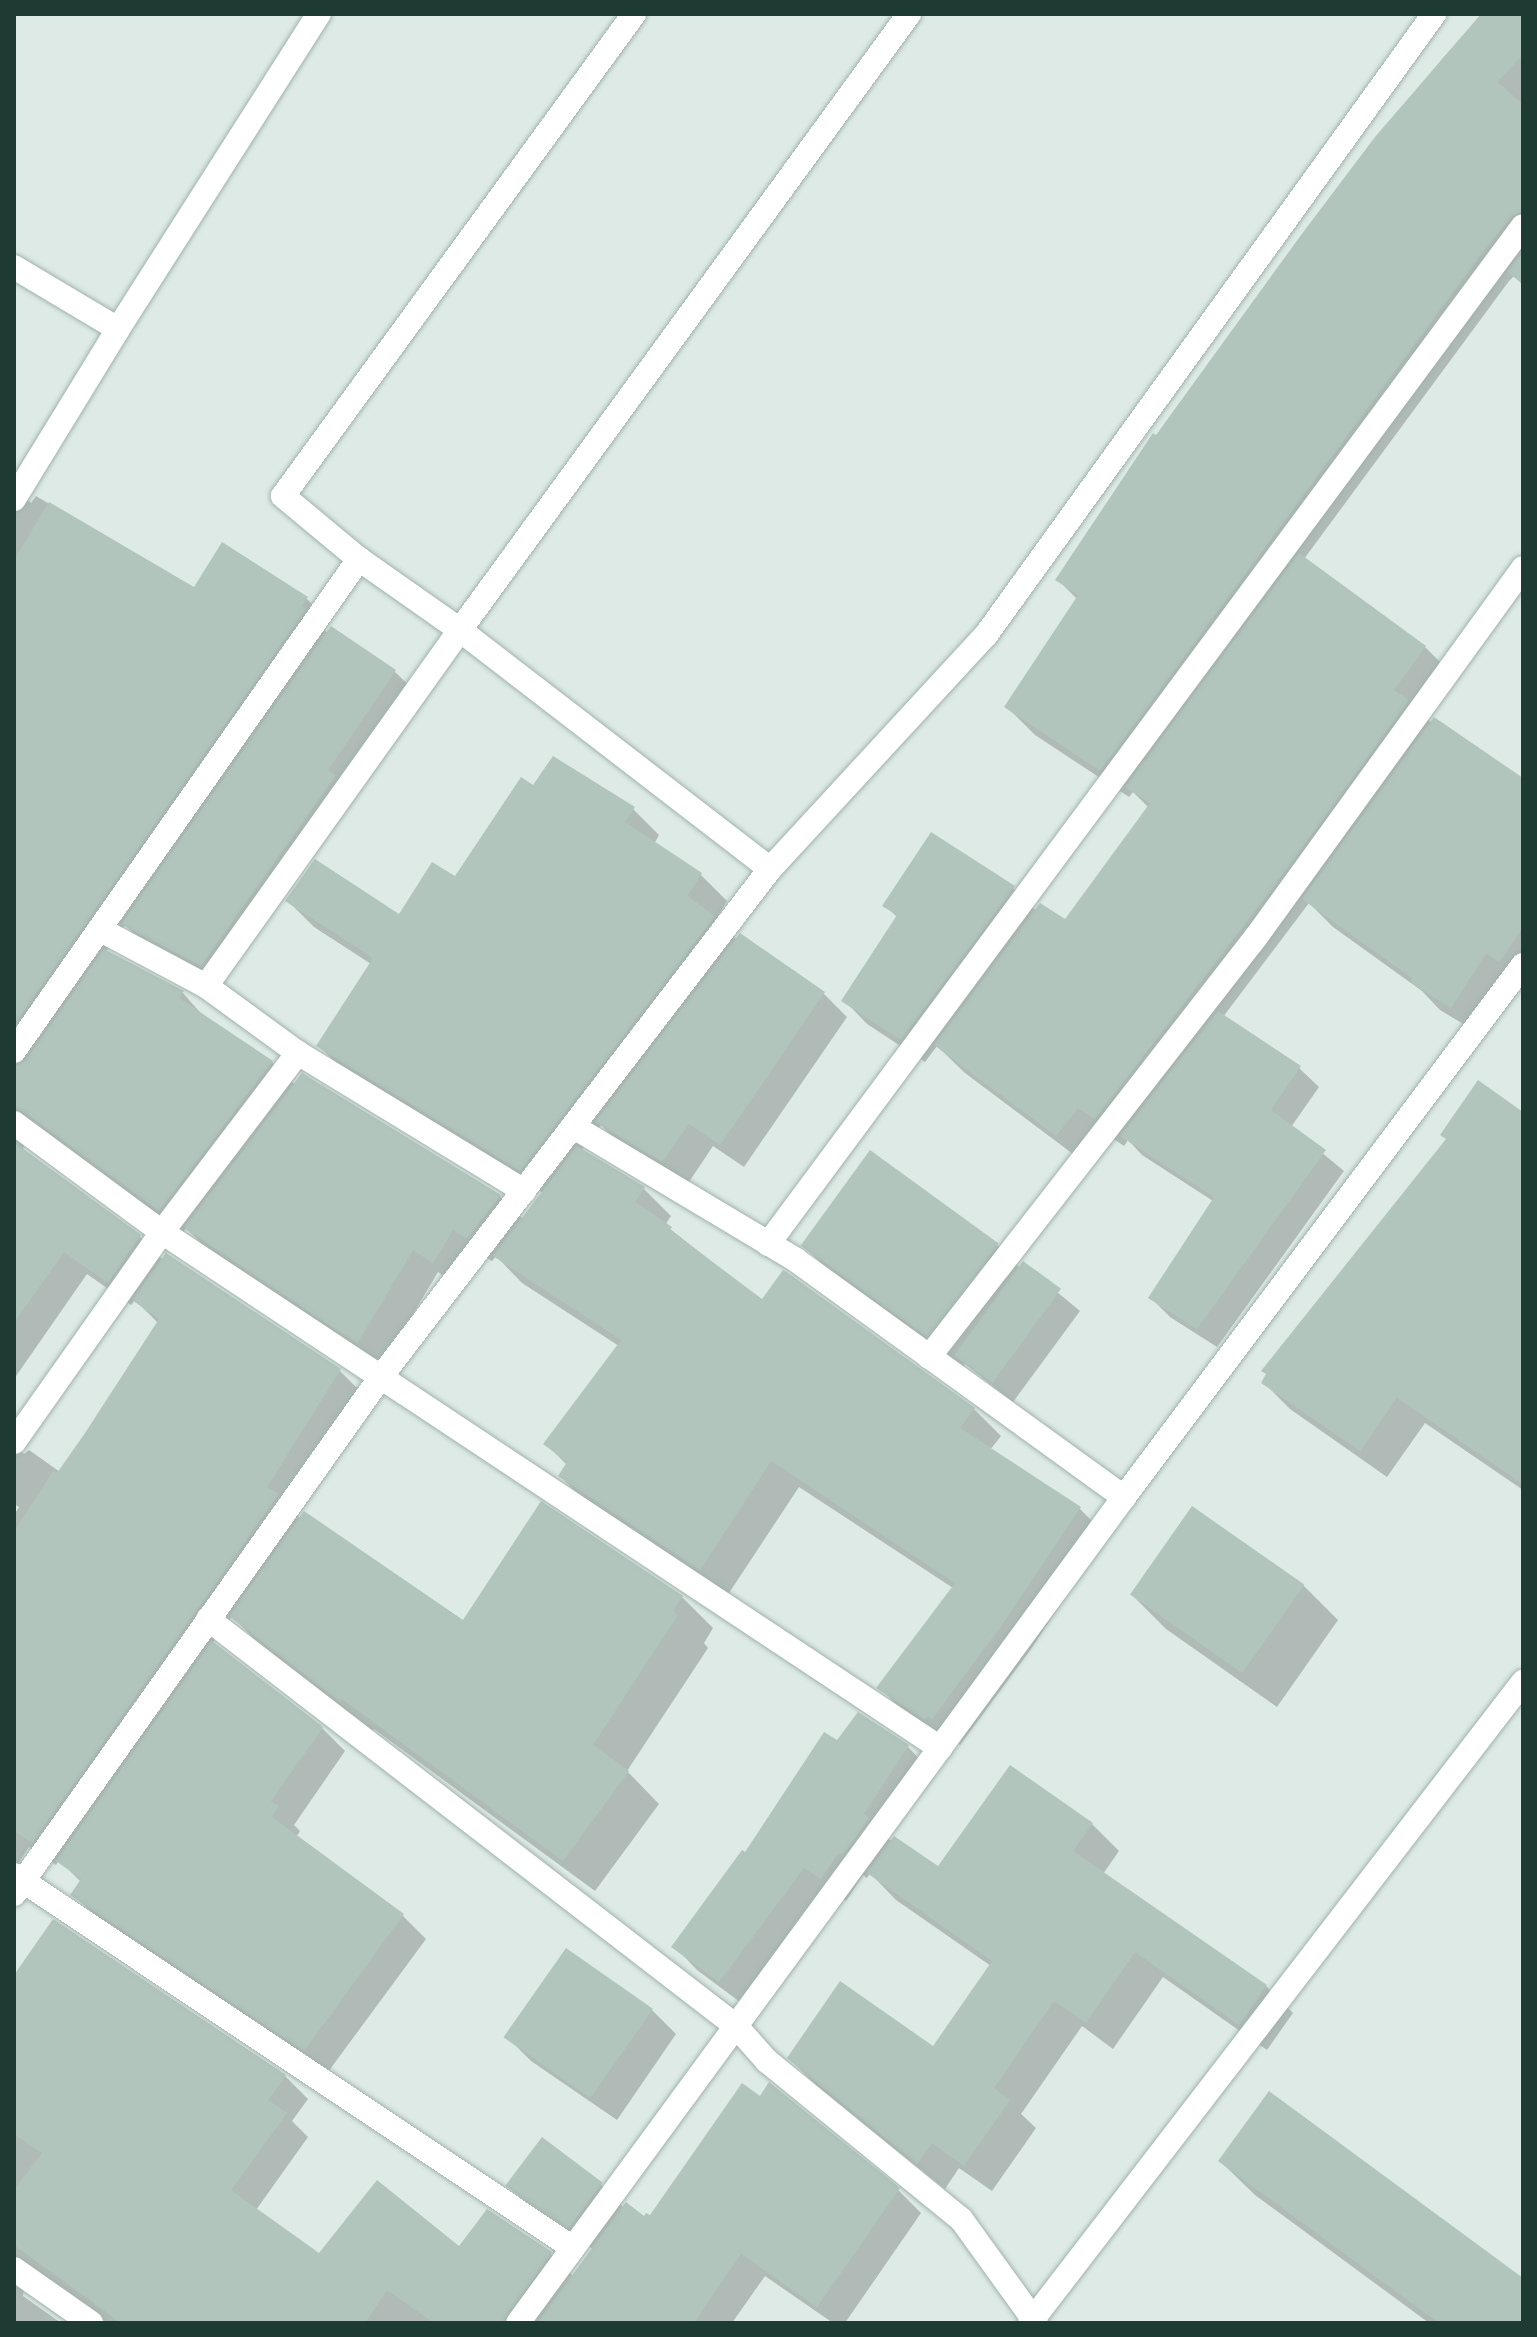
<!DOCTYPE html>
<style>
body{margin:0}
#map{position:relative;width:1537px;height:2337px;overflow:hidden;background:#ddeae5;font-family:"Fira Sans Condensed",sans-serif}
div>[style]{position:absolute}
.shadow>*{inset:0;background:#0003}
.building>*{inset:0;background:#b2c5bd;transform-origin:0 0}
.roads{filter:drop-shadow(0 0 2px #a0b2ac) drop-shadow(0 0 2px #a0b2ac)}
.minor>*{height:24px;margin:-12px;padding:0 12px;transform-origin:12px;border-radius:12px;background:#fff}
span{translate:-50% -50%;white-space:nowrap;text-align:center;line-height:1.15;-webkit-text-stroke:8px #eef7f2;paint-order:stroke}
.frame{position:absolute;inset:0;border:16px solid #1e3b33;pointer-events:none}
</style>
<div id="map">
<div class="shadow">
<div style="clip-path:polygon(1484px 14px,1523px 14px,1523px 285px,1514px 276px,1509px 281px,1304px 559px,1425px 647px,1453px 675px,1423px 717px,1523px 781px,1523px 985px,1515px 980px,1480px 1034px,1440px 1010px,1422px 991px,1333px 927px,1309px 903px,1223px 1017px,1299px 1068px,1319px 1087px,1291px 1127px,1344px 1171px,1217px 1347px,1170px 1317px,1151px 1298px,1213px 1201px,1142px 1155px,1128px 1140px,1124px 1146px,1106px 1134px,1085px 1163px,965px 1073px,937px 1046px,925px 1062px,867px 1024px,844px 1000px,898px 918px,885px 905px,1013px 888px,1036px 911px,1065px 922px,1149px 808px,1133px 792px,1129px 797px,1035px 735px,1007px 707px,1078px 600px,1058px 580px,1156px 437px,1359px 162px,1443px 58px)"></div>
<div style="clip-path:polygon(14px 486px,31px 503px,36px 496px,195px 590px,307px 599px,330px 622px,324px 630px,328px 633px,331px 628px,395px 672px,414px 690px,220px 984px,142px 942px,125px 925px,106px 952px,183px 993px,205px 1018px,272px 1062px,295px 1085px,302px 1076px,500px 1196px,523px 1219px,543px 1193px,345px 1072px,319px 1046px,371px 964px,314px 927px,288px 901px,400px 916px,455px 879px,534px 788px,633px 809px,659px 835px,654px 844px,701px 875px,727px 901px,716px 919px,737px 940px,823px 993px,847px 1017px,744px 1167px,713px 1146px,687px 1185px,621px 1145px,601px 1125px,581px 1151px,644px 1189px,671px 1216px,665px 1225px,762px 1301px,974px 1409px,1001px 1436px,990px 1450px,1079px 1508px,1106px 1535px,1031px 1649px,960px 1745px,956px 1742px,953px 1746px,906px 1714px,879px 1687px,953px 1588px,799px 1487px,727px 1596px,587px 1503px,560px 1476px,567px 1465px,546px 1444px,619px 1346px,522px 1283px,496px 1256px,492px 1261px,477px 1252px,457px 1285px,438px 1272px,382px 1366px,210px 1252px,186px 1228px,183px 1233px,25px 1136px,23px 1151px,140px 1237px,163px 1260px,166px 1255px,340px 1371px,363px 1394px,291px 1509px,301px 1519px,464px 1623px,682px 1597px,713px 1628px,704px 1643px,708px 1648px,627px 1771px,659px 1804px,595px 1891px,374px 1729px,372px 1732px,263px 1648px,232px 1616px,212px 1644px,322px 1728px,345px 1751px,294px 1825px,300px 1831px,296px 1837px,403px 1916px,426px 1939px,328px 2072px,96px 1917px,73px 1894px,81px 1882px,59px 1860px,56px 1865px,29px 1847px,14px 1870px,14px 1515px,19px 1507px,14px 1504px,14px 1444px,24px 1454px,29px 1450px,60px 1472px,158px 1323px,135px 1300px,131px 1305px,87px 1274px,14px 1379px)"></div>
<div style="clip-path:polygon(1523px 1114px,1523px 1490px,1425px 1423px,1387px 1477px,1290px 1409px,1263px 1382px)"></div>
<div style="clip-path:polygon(803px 1245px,997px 1245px,1020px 1268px,1023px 1264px,1080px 1311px,1013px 1402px,965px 1364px,962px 1369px,837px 1279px)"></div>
<div style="clip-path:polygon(1193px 1509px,1304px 1586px,1338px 1620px,1277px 1707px,1166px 1629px,1132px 1595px)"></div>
<div style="clip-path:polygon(837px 1742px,908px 1747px,931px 1771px,887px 1838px,938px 1869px,1092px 1824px,1119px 1851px,1103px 1874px,1266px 1986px,1293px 2013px,1267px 2050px,1163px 1977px,1113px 2049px,1082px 2026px,1021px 2114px,1036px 2128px,992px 2191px,959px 2168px,945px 2189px,816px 2085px,789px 2058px,934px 2049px,991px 1966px,896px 1900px,870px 1873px,867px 1878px,863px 1875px,846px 1901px,828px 1890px,744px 2005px,697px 1970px,674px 1946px)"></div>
<div style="clip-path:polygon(54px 1922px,285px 2076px,308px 2099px,292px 2121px,308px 2137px,256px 2210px,320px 2256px,459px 2248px,550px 2253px,573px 2276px,593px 2249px,531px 2208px,508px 2184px,601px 2185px,624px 2208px,644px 2219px,898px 2190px,921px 2213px,845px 2323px,833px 2323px,765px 2276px,732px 2323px,107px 2323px,48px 2279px,24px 2284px,23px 2296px,61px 2323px,14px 2323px,14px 1979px)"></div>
<div style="clip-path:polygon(566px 1951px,652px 2010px,676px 2034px,617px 2120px,531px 2061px,507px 2037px)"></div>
<div style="clip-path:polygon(1220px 2161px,1523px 2280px,1523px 2323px,1429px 2323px,1255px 2195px)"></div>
</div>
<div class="building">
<div style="clip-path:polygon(1481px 14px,1523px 14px,1523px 55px,1497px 82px,1523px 104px,1523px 211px,1512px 216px,1482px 253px,1100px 771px,1004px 707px,1078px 595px,1055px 580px,1153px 433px,1156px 435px,1301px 235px,1375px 137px)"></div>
<div style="clip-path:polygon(1523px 251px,1523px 284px,1507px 272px)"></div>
<div style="clip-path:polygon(49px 502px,194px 587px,222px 542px,308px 597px,302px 606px,306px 609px,14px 1025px,14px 560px)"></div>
<div style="clip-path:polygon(1299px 553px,1426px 646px,1394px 690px,1409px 700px,1278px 881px,1095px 1119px,1078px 1108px,1056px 1136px,934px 1045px,1040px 903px,1065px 919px,1150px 803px,1125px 787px)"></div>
<div style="clip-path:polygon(331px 626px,396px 670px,328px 770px,336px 775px,201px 966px,121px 924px)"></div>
<div style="clip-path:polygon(1434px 717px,1523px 778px,1523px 927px,1499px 962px,1486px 953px,1451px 1008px,1410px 982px,1412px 978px,1302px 899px)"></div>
<div style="clip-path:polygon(553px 756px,635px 807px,625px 822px,702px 873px,687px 896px,715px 916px,520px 1171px,316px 1046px,373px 958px,285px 901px,315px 859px,399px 914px,432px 862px,455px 876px,521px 777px,533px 785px)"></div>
<div style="clip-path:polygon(931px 832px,1015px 886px,901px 1040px,841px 1001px,897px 915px,882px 906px)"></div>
<div style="clip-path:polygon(740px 933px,825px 992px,720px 1145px,689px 1124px,662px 1162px,595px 1122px)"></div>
<div style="clip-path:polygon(104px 949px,184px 991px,179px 998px,273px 1061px,159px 1211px,23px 1111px,14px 1108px,14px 1066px,26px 1060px)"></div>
<div style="clip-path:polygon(1218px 1011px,1301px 1066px,1271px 1110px,1326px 1150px,1197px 1329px,1148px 1298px,1214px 1197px,1120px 1136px)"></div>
<div style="clip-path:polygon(302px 1073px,501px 1195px,467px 1239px,453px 1230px,433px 1263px,413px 1250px,357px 1344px,184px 1228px)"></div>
<div style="clip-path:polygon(1478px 1080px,1523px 1112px,1523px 1484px,1397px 1398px,1360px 1451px,1261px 1383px,1266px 1374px,1261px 1371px,1446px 1139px,1440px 1135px)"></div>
<div style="clip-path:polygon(14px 1142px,141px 1235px,108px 1283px,64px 1252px,14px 1323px)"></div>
<div style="clip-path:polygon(577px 1146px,645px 1187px,635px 1202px,672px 1227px,670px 1230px,762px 1299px,783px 1270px,788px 1273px,975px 1408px,960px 1428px,1081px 1507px,1004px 1622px,932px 1719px,928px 1716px,925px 1720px,876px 1688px,955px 1583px,771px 1461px,700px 1570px,558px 1476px,567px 1462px,543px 1444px,621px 1340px,493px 1256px)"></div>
<div style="left:870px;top:1150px;width:159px;height:118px;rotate:36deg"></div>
<div style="clip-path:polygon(166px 1253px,341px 1369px,267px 1487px,279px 1494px,32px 1843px,14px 1831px,14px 1532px,53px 1471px,57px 1473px,85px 1433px,159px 1319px,132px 1300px)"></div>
<div style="left:1023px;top:1261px;width:47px;height:117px;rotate:36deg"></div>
<div style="clip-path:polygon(541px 1501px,683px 1596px,673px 1611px,678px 1615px,593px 1745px,629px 1771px,563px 1861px,342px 1699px,340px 1702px,229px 1616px,304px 1511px,463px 1620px)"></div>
<div style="left:1192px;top:1506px;width:137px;height:108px;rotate:35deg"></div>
<div style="clip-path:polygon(212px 1641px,323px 1727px,271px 1801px,279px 1806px,272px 1817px,404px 1914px,304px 2051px,70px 1895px,81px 1879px,56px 1861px)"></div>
<div style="clip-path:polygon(858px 1712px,909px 1745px,864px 1814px,870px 1818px,842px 1856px,838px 1853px,821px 1879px,804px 1868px,719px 1982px,671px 1947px,742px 1850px,745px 1852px,824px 1732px,837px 1740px)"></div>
<div style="clip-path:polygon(1010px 1765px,1093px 1823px,1073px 1851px,1267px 1985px,1239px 2025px,1135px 1952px,1086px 2023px,1054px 2001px,994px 2088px,1010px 2100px,964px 2166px,932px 2143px,917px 2164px,787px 2058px,840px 1981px,933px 2046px,992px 1961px,867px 1873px,894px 1836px,938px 1866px)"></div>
<div style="clip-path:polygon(53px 1919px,286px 2075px,268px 2100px,287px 2113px,231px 2190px,319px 2253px,377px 2180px,459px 2246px,487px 2209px,552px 2252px,503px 2323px,434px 2323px,387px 2290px,365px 2323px,121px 2323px,14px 2245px,14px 2190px,42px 2153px,14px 2134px,14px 1975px)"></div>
<div style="left:566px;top:1948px;width:106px;height:109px;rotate:35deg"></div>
<div style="clip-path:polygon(769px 2082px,900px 2188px,817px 2307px,741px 2254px,694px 2323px,537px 2323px,626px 2202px,644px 2216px,646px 2213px,650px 2215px,742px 2083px,760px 2096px)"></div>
<div style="clip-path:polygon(1269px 2091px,1523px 2278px,1523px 2323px,1439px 2323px,1218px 2161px)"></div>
<div style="left:542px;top:2137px;width:76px;height:61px;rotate:37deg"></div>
</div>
<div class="roads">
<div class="minor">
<div style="left:634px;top:14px;width:596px;rotate:126.06deg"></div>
<div style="left:283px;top:496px;width:99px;rotate:39.7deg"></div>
<div style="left:359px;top:559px;width:123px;rotate:35.1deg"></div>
<div style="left:460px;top:630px;width:391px;rotate:37.6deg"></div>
<div style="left:14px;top:267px;width:121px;rotate:30.8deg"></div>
<div style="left:14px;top:499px;width:199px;rotate:-58.5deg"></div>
<div style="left:118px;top:329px;width:374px;rotate:-57.5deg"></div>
<div style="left:101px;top:930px;width:119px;rotate:28.1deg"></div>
<div style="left:206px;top:986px;width:114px;rotate:36.1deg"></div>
<div style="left:298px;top:1053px;width:265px;rotate:31.4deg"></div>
<div style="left:206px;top:986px;width:437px;rotate:-54.5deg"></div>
<div style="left:460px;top:630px;width:762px;rotate:-53.91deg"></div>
<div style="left:14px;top:1051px;width:601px;rotate:-54.96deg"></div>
<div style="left:14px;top:1123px;width:184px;rotate:36.4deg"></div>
<div style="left:162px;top:1232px;width:934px;rotate:33.55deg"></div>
<div style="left:574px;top:1127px;width:259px;rotate:30.9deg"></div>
<div style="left:796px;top:1260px;width:405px;rotate:35.9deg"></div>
<div style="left:768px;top:1244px;width:1267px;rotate:-53.44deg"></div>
<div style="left:929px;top:1357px;width:532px;rotate:-52.1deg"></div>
<div style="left:1256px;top:937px;width:455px;rotate:-54.1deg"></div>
<div style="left:14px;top:1442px;width:257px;rotate:-54.8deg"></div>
<div style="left:162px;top:1232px;width:225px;rotate:-52.8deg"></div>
<div style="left:208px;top:1619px;width:667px;rotate:37.63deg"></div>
<div style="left:736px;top:2026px;width:47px;rotate:48.5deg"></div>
<div style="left:767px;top:2061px;width:250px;rotate:39.2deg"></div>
<div style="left:961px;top:2219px;width:128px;rotate:54.2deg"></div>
<div style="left:14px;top:1875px;width:672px;rotate:33.71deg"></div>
<div style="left:14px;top:1894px;width:633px;rotate:-54.65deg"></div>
<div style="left:380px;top:1378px;width:641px;rotate:-52.54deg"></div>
<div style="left:770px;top:869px;width:318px;rotate:-47.3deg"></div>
<div style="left:986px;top:635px;width:766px;rotate:-54.19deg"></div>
<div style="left:14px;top:2269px;width:94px;rotate:35deg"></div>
<div style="left:518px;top:2323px;width:1024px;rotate:-53.73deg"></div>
<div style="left:1124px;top:1497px;width:665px;rotate:-53.13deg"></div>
<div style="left:1030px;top:2323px;width:809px;rotate:-52.44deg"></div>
</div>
</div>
<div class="frame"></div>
</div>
